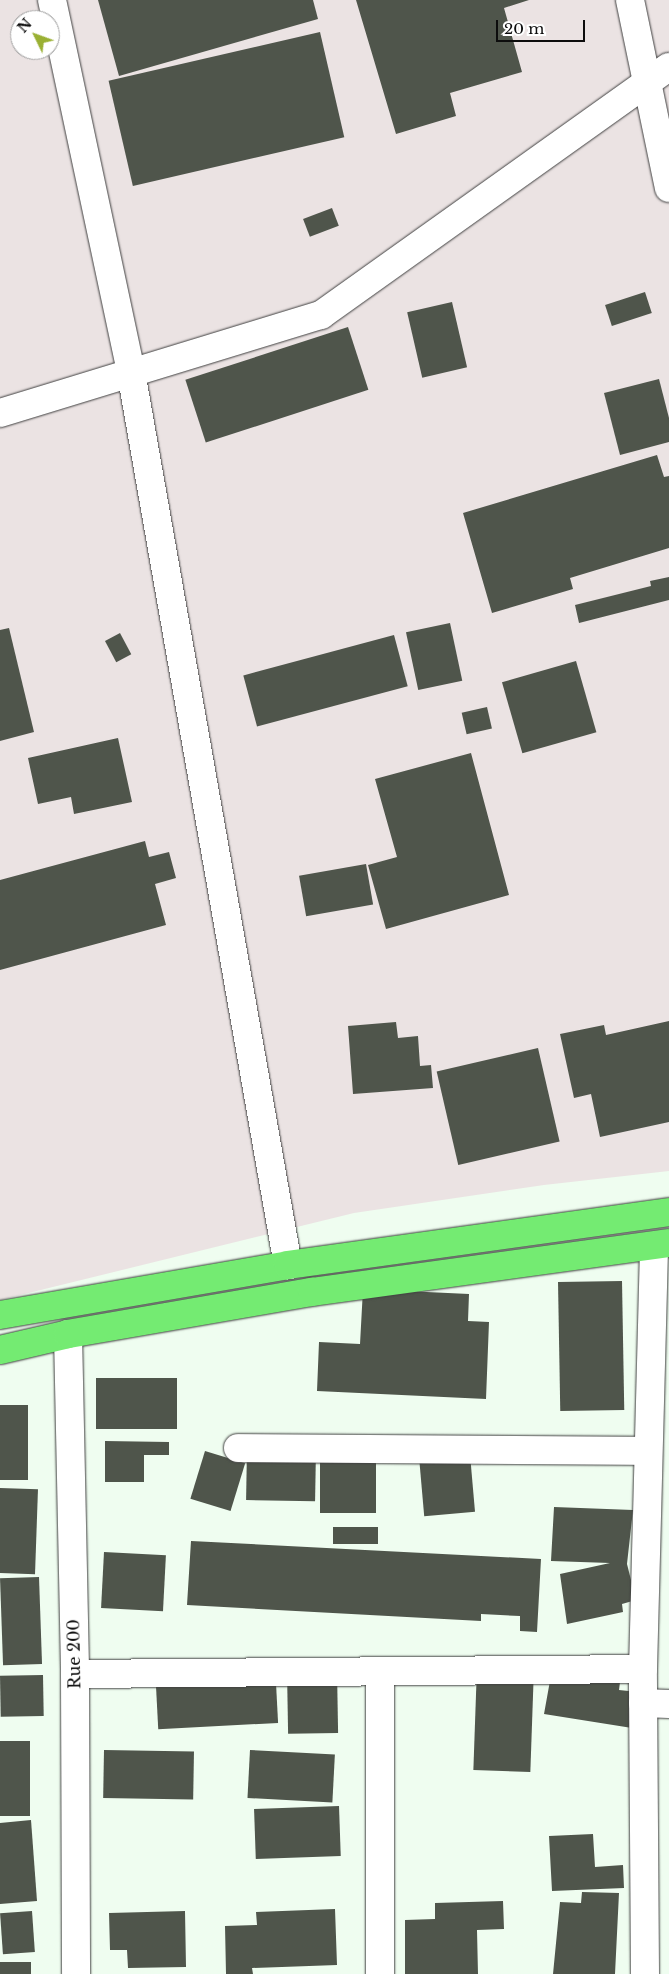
<!DOCTYPE html>
<style>
body{margin:0}
#map{position:relative;width:669px;height:1974px;overflow:hidden;background:#effdf0;font-family:"Libre Baskerville",serif}
div>[style]{position:absolute}
.industrial>*{inset:0;background:#ebe3e3}
.building>*{inset:0;background:#4f554b;transform-origin:0 0}
.roads{filter:drop-shadow(0 0 1px #404040) drop-shadow(0 0 1px #404040)}
.minor>*{height:28px;margin:-14px;padding:0 14px;transform-origin:14px;border-radius:14px;background:#fff}
.major>*{height:28px;margin:-14px;padding:0 14px;transform-origin:14px;border-radius:14px;background:#74eb72}
span{translate:-50% -50%;white-space:nowrap;text-align:center;line-height:1.15;-webkit-text-stroke:5px #fff;paint-order:stroke}
.street-label{font-size:16px;color:#0d0d0d}
.north{position:absolute;left:10px;top:10px;width:50px;height:50px;box-sizing:border-box;background:#fff;border:1px solid #9e9e9e;border-radius:50%;rotate:312deg;font-size:14px;font-weight:700;line-height:20px;text-align:center;color:#0d0d0d}
.north::after{content:'';display:block;margin:auto;width:18px;height:22px;background:#9ab033;clip-path:polygon(50% 0,100% 100%,50% 72%,0 100%)}
.scale{position:absolute;left:496px;top:20px;width:89px;height:22px;box-sizing:border-box;border:2px solid #0d0d0d;border-top:0;padding-left:6px;font-size:15px;line-height:18px;white-space:nowrap;color:#0d0d0d;-webkit-text-stroke:4px #fff;paint-order:stroke}
</style>
<div id="map">
<div class="industrial">
<div style="clip-path:polygon(evenodd,0 0,669px 0,669px 1171px,544px 1185px,354px 1213px,0 1300px,0 0,20px 20px,50px 20px,50px 50px,20px 50px,20px 20px)"></div>
</div>
<div class="building">
<div style="clip-path:polygon(98px 0,313px 0,318px 19px,119px 76px)"></div>
<div style="clip-path:polygon(356px 0,529px 0,504px 8px,522px 72px,450px 93px,456px 116px,396px 134px)"></div>
<div style="left:320px;top:32px;width:108px;height:217px;rotate:77deg"></div>
<div style="left:332px;top:208px;width:19px;height:31px;rotate:69deg"></div>
<div style="left:645px;top:292px;width:22px;height:42px;rotate:72deg"></div>
<div style="left:452px;top:302px;width:67px;height:46px;rotate:77deg"></div>
<div style="left:348px;top:327px;width:66px;height:171px;rotate:72deg"></div>
<div style="clip-path:polygon(659px 379px,669px 418px,669px 442px,620px 455px,604px 393px)"></div>
<div style="clip-path:polygon(657px 455px,664px 477px,669px 476px,669px 548px,570px 578px,573px 589px,492px 613px,463px 513px)"></div>
<div style="clip-path:polygon(669px 577px,669px 600px,579px 623px,575px 605px,651px 586px,650px 581px)"></div>
<div style="left:450px;top:623px;width:59px;height:45px;rotate:78deg"></div>
<div style="clip-path:polygon(9px 628px,34px 732px,0 741px,0 630px)"></div>
<div style="left:120px;top:633px;width:24px;height:17px;rotate:62deg"></div>
<div style="left:394px;top:635px;width:53px;height:156px;rotate:75deg"></div>
<div style="left:576px;top:661px;width:74px;height:77px;rotate:74deg"></div>
<div style="left:487px;top:707px;width:22px;height:26px;rotate:77deg"></div>
<div style="clip-path:polygon(118px 738px,132px 802px,74px 814px,71px 797px,38px 804px,28px 758px)"></div>
<div style="clip-path:polygon(471px 753px,509px 895px,386px 929px,368px 865px,397px 857px,375px 779px)"></div>
<div style="clip-path:polygon(145px 841px,149px 857px,169px 852px,176px 878px,155px 884px,166px 925px,0 970px,0 880px)"></div>
<div style="left:366px;top:864px;width:41px;height:68px;rotate:80deg"></div>
<div style="clip-path:polygon(669px 1021px,669px 1122px,600px 1137px,591px 1094px,574px 1098px,560px 1034px,604px 1025px,606px 1035px)"></div>
<div style="clip-path:polygon(396px 1022px,398px 1038px,418px 1036px,420px 1066px,431px 1065px,433px 1088px,353px 1094px,348px 1026px)"></div>
<div style="left:538px;top:1048px;width:96px;height:104px;rotate:77deg"></div>
<div style="left:622px;top:1281px;width:129px;height:64px;rotate:89deg"></div>
<div style="clip-path:polygon(363px 1289px,469px 1294px,468px 1321px,489px 1322px,486px 1399px,317px 1391px,319px 1342px,360px 1344px)"></div>
<div style="left:177px;top:1378px;width:51px;height:81px;rotate:90deg"></div>
<div style="left:0;top:1405px;width:28px;height:75px"></div>
<div style="clip-path:polygon(105px 1441px,169px 1442px,169px 1455px,144px 1455px,144px 1482px,105px 1482px)"></div>
<div style="left:469px;top:1443px;width:69px;height:51px;rotate:85deg"></div>
<div style="left:247px;top:1448px;width:69px;height:52px;rotate:1deg"></div>
<div style="left:205px;top:1451px;width:42px;height:50px;rotate:17deg"></div>
<div style="left:320px;top:1456px;width:56px;height:57px"></div>
<div style="left:0;top:1488px;width:38px;height:85px;rotate:2deg"></div>
<div style="clip-path:polygon(554px 1507px,633px 1510px,627px 1564px,636px 1600px,622px 1604px,623px 1612px,567px 1624px,560px 1574px,610px 1563px,551px 1561px)"></div>
<div style="left:333px;top:1527px;width:45px;height:17px"></div>
<div style="clip-path:polygon(191px 1541px,541px 1559px,537px 1632px,520px 1631px,520px 1616px,481px 1614px,481px 1621px,187px 1605px)"></div>
<div style="left:104px;top:1552px;width:62px;height:56px;rotate:3deg"></div>
<div style="left:39px;top:1577px;width:87px;height:39px;rotate:88deg"></div>
<div style="left:275px;top:1664px;width:59px;height:120px;rotate:87deg"></div>
<div style="clip-path:polygon(553px 1664px,621px 1674px,619px 1690px,638px 1692px,632px 1728px,544px 1714px)"></div>
<div style="left:477px;top:1666px;width:57px;height:104px;rotate:2deg"></div>
<div style="left:337px;top:1670px;width:63px;height:50px;rotate:89deg"></div>
<div style="left:43px;top:1675px;width:41px;height:43px;rotate:89deg"></div>
<div style="left:0;top:1741px;width:30px;height:75px"></div>
<div style="left:104px;top:1750px;width:90px;height:48px;rotate:1deg"></div>
<div style="left:250px;top:1750px;width:85px;height:48px;rotate:3deg"></div>
<div style="left:339px;top:1806px;width:50px;height:85px;rotate:88deg"></div>
<div style="clip-path:polygon(31px 1820px,37px 1901px,0 1904px,0 1823px)"></div>
<div style="clip-path:polygon(593px 1834px,595px 1867px,623px 1865px,624px 1888px,552px 1891px,549px 1836px)"></div>
<div style="clip-path:polygon(582px 1892px,619px 1893px,615px 1974px,553px 1974px,560px 1902px,581px 1903px)"></div>
<div style="clip-path:polygon(503px 1901px,504px 1929px,477px 1930px,478px 1974px,405px 1974px,405px 1920px,435px 1919px,435px 1903px)"></div>
<div style="clip-path:polygon(335px 1909px,337px 1965px,252px 1968px,253px 1974px,226px 1974px,225px 1926px,257px 1925px,256px 1912px)"></div>
<div style="left:32px;top:1911px;width:41px;height:32px;rotate:86deg"></div>
<div style="clip-path:polygon(185px 1911px,186px 1967px,128px 1968px,127px 1950px,110px 1950px,109px 1913px)"></div>
<div style="left:0;top:1962px;width:31px;height:12px"></div>
</div>
<div class="roads">
<div class="minor">
<div style="left:52px;top:0;width:380px;rotate:78deg"></div>
<div style="left:131px;top:372px;width:907px;rotate:80.03deg"></div>
<div style="left:630px;top:0;width:192px;rotate:78.3deg"></div>
<div style="left:0;top:413px;width:336px;rotate:-17deg"></div>
<div style="left:321px;top:315px;width:427px;rotate:-35.5deg"></div>
<div style="left:68px;top:1334px;width:340px;rotate:88.8deg"></div>
<div style="left:75px;top:1674px;width:300px;rotate:89.8deg"></div>
<div style="left:238px;top:1448px;width:410px;rotate:0.4deg"></div>
<div style="left:380px;top:1672px;width:302px;rotate:90deg"></div>
<div style="left:75px;top:1674px;width:568px;rotate:-0.5deg"></div>
<div style="left:643px;top:1703px;width:26px;rotate:2deg"></div>
<div style="left:645px;top:1974px;width:305px;rotate:-90.4deg"></div>
<div style="left:643px;top:1669px;width:423px;rotate:-88.5deg"></div>
</div>
<div class="major">
<div style="left:0;top:1315px;width:292px;rotate:-9.8deg"></div>
<div style="left:288px;top:1265px;width:385px;rotate:-7.9deg"></div>
<div style="left:0;top:1350px;width:70px;rotate:-13.2deg"></div>
<div style="left:68px;top:1334px;width:248px;rotate:-9.8deg"></div>
<div style="left:312px;top:1292px;width:360px;rotate:-7.8deg"></div>
</div>
</div>
<div class="street-label">
<span style="left:74px;top:1654px;rotate:-91deg">Rue 200</span>
</div>
<div class="north">N</div>
<div class="scale">20 m</div>
</div>
